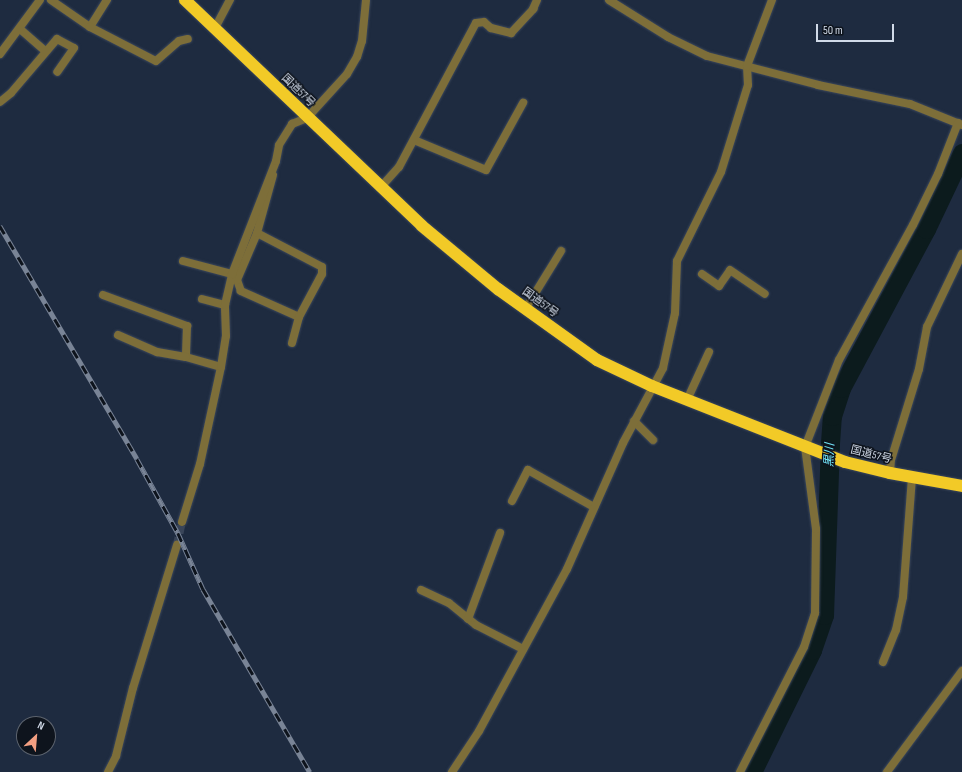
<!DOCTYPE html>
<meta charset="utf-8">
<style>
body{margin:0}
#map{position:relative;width:962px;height:772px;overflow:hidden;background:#1e2b40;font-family:"Sofia Sans Condensed","Noto Sans JP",sans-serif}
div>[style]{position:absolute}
.river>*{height:19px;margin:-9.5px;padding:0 9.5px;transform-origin:9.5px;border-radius:9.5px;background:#0c1b1d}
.street-tunnel>*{height:8px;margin-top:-4px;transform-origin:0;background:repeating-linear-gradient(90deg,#394559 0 8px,transparent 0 12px)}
.roads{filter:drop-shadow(0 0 1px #3b475b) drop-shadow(0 0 1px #3b475b)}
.street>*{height:8px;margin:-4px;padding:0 4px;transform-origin:4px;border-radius:4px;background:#7d6e39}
.highway>*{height:12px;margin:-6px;padding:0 6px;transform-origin:6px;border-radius:6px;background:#f2ca27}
.rail>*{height:4.5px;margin-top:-2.25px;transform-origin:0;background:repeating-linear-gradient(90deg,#0e141d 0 9px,#798496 0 18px);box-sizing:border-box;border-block:1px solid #798496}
span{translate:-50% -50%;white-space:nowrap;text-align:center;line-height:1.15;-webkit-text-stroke:3px #0e141d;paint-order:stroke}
.street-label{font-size:11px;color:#d1dae8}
.water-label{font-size:12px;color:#71e7f9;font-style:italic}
.north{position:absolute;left:16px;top:716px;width:40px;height:40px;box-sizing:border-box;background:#0e141d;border:1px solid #5c636e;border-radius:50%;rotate:26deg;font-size:11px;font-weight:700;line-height:16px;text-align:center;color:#d1dae8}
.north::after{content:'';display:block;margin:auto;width:14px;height:18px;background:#f39f82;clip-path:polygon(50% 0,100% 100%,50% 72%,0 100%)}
.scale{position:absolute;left:816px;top:24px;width:78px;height:18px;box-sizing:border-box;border:2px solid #d1dae8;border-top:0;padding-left:5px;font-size:12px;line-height:14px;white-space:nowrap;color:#d1dae8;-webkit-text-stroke:3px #0e141d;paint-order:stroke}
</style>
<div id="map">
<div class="river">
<div style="left:752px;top:772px;width:136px;rotate:-63.8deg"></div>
<div style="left:812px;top:650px;width:37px;rotate:-71deg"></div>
<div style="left:824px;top:615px;width:172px;rotate:-88deg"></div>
<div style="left:830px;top:443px;width:27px;rotate:-86deg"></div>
<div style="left:832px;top:416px;width:29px;rotate:-72deg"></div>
<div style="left:841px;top:388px;width:180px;rotate:-61.9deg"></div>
<div style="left:926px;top:229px;width:84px;rotate:-64.7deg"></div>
</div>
<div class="street-tunnel">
<div style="left:177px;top:545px;width:24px;rotate:-78deg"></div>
</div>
<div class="roads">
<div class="street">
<div style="left:51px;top:0;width:47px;rotate:34.7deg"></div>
<div style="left:90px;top:27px;width:32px;rotate:-58deg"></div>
<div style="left:609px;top:0;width:70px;rotate:32.1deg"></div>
<div style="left:668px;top:37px;width:43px;rotate:26deg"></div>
<div style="left:707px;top:56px;width:115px;rotate:14.6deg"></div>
<div style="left:818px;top:85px;width:94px;rotate:11.7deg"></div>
<div style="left:910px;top:104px;width:56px;rotate:22deg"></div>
<div style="left:90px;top:27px;width:74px;rotate:27.3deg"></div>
<div style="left:156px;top:61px;width:30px;rotate:-41deg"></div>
<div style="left:179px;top:41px;width:9px;rotate:-13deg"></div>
<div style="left:215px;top:28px;width:32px;rotate:-62deg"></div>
<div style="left:20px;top:29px;width:33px;rotate:41deg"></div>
<div style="left:0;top:54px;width:67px;rotate:-53.5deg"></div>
<div style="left:0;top:102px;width:14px;rotate:-39deg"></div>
<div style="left:11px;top:93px;width:71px;rotate:-49.6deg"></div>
<div style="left:57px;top:39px;width:19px;rotate:28deg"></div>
<div style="left:74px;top:48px;width:29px;rotate:125deg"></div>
<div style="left:414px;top:140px;width:78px;rotate:22.6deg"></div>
<div style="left:486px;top:170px;width:77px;rotate:-61.1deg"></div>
<div style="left:380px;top:188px;width:28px;rotate:-48deg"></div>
<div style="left:399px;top:167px;width:163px;rotate:-61.9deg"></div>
<div style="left:476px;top:23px;width:8px;rotate:-7deg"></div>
<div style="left:484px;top:22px;width:9px;rotate:41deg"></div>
<div style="left:491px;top:28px;width:21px;rotate:14deg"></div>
<div style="left:511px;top:33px;width:33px;rotate:-47deg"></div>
<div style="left:533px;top:9px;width:10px;rotate:-66deg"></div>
<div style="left:257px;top:233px;width:73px;rotate:27.6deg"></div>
<div style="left:322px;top:267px;width:7px;rotate:90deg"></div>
<div style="left:322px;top:274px;width:49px;rotate:118.1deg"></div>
<div style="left:299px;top:317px;width:64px;rotate:-155.9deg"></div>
<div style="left:241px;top:291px;width:12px;rotate:-110deg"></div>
<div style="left:237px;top:280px;width:51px;rotate:-66.9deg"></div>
<div style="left:257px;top:233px;width:60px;rotate:-74.6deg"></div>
<div style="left:183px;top:261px;width:51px;rotate:14.9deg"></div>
<div style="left:702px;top:274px;width:21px;rotate:35deg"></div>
<div style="left:719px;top:286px;width:19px;rotate:-55deg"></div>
<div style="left:730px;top:270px;width:42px;rotate:34.4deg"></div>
<div style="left:103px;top:295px;width:90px;rotate:20.3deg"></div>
<div style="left:187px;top:326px;width:31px;rotate:92deg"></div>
<div style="left:186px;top:357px;width:36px;rotate:16deg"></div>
<div style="left:202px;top:299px;width:24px;rotate:15deg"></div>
<div style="left:526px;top:308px;width:67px;rotate:-58.4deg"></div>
<div style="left:118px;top:335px;width:43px;rotate:23.6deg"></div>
<div style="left:157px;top:352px;width:29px;rotate:10deg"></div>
<div style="left:292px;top:343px;width:27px;rotate:-75deg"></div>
<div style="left:687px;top:400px;width:53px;rotate:-65.4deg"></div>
<div style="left:634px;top:421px;width:27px;rotate:45deg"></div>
<div style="left:890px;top:473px;width:13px;rotate:-86deg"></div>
<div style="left:891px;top:460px;width:95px;rotate:-72.9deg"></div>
<div style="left:919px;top:369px;width:43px;rotate:-79.2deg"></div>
<div style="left:927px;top:327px;width:81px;rotate:-64.4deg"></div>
<div style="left:512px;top:501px;width:35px;rotate:-63deg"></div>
<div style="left:528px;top:470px;width:76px;rotate:29.3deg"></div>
<div style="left:182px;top:522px;width:61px;rotate:-72.8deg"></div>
<div style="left:200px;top:464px;width:99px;rotate:-77.8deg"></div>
<div style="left:221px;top:367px;width:31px;rotate:-81deg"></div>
<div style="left:226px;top:336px;width:31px;rotate:-92deg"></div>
<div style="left:225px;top:305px;width:32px;rotate:-77deg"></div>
<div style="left:232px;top:274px;width:121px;rotate:-68.7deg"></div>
<div style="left:276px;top:161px;width:16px;rotate:-79deg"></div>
<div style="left:279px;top:145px;width:25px;rotate:-58deg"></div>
<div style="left:292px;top:124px;width:16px;rotate:-22deg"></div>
<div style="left:307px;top:118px;width:59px;rotate:-47.7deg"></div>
<div style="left:347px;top:74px;width:20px;rotate:-60deg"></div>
<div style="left:357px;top:57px;width:17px;rotate:-73deg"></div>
<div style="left:362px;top:41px;width:41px;rotate:-84.4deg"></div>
<div style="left:421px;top:590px;width:31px;rotate:25deg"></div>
<div style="left:449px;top:603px;width:35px;rotate:39deg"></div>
<div style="left:476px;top:625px;width:53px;rotate:27.1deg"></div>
<div style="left:468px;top:619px;width:92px;rotate:-69.6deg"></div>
<div style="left:883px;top:662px;width:35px;rotate:-68deg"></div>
<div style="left:896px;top:630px;width:34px;rotate:-78deg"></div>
<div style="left:903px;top:597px;width:120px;rotate:-85.7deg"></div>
<div style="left:108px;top:772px;width:18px;rotate:-63deg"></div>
<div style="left:116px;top:756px;width:70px;rotate:-76deg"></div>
<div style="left:133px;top:688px;width:150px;rotate:-72.9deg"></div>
<div style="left:452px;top:772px;width:49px;rotate:-56.6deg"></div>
<div style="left:479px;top:731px;width:184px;rotate:-61.5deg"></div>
<div style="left:567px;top:569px;width:138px;rotate:-66deg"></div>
<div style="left:623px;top:443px;width:85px;rotate:-61.9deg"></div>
<div style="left:663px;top:368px;width:56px;rotate:-77.7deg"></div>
<div style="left:675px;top:313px;width:52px;rotate:-87.8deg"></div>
<div style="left:677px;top:261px;width:99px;rotate:-63.7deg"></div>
<div style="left:721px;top:172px;width:91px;rotate:-72.8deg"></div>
<div style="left:748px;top:85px;width:19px;rotate:-93deg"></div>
<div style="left:747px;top:66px;width:71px;rotate:-69.3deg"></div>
<div style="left:740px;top:772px;width:140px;rotate:-62.9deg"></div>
<div style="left:804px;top:647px;width:36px;rotate:-72deg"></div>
<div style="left:815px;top:613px;width:84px;rotate:-89.3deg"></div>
<div style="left:816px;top:529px;width:83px;rotate:-97.6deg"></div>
<div style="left:805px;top:447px;width:93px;rotate:-68.7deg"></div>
<div style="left:839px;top:360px;width:154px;rotate:-61.3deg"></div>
<div style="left:913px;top:225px;width:57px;rotate:-63.9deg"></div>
<div style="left:938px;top:174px;width:55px;rotate:-68.6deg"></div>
<div style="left:887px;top:772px;width:126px;rotate:-53.4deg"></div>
</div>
<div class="highway">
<div style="left:185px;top:0;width:327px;rotate:43.6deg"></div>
<div style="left:422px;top:226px;width:99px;rotate:39.7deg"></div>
<div style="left:498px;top:289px;width:122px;rotate:35.6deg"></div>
<div style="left:597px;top:360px;width:61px;rotate:25.3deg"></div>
<div style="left:652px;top:386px;width:207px;rotate:21.5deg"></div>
<div style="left:845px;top:462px;width:46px;rotate:13.7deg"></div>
<div style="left:890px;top:473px;width:73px;rotate:10.2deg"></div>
</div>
</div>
<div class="rail">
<div style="left:0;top:226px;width:270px;rotate:59.5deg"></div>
<div style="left:137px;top:459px;width:85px;rotate:61deg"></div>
<div style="left:178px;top:533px;width:61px;rotate:65.9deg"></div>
<div style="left:203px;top:589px;width:212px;rotate:59.7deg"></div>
</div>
<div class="street-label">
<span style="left:298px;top:91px;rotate:44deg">国道57号</span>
<span style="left:540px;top:303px;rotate:36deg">国道57号</span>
<span style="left:871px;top:455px;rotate:14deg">国道57号</span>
</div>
<div class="water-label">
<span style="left:830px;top:455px;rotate:-87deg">黒川</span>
</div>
<div class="north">N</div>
<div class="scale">50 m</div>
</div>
